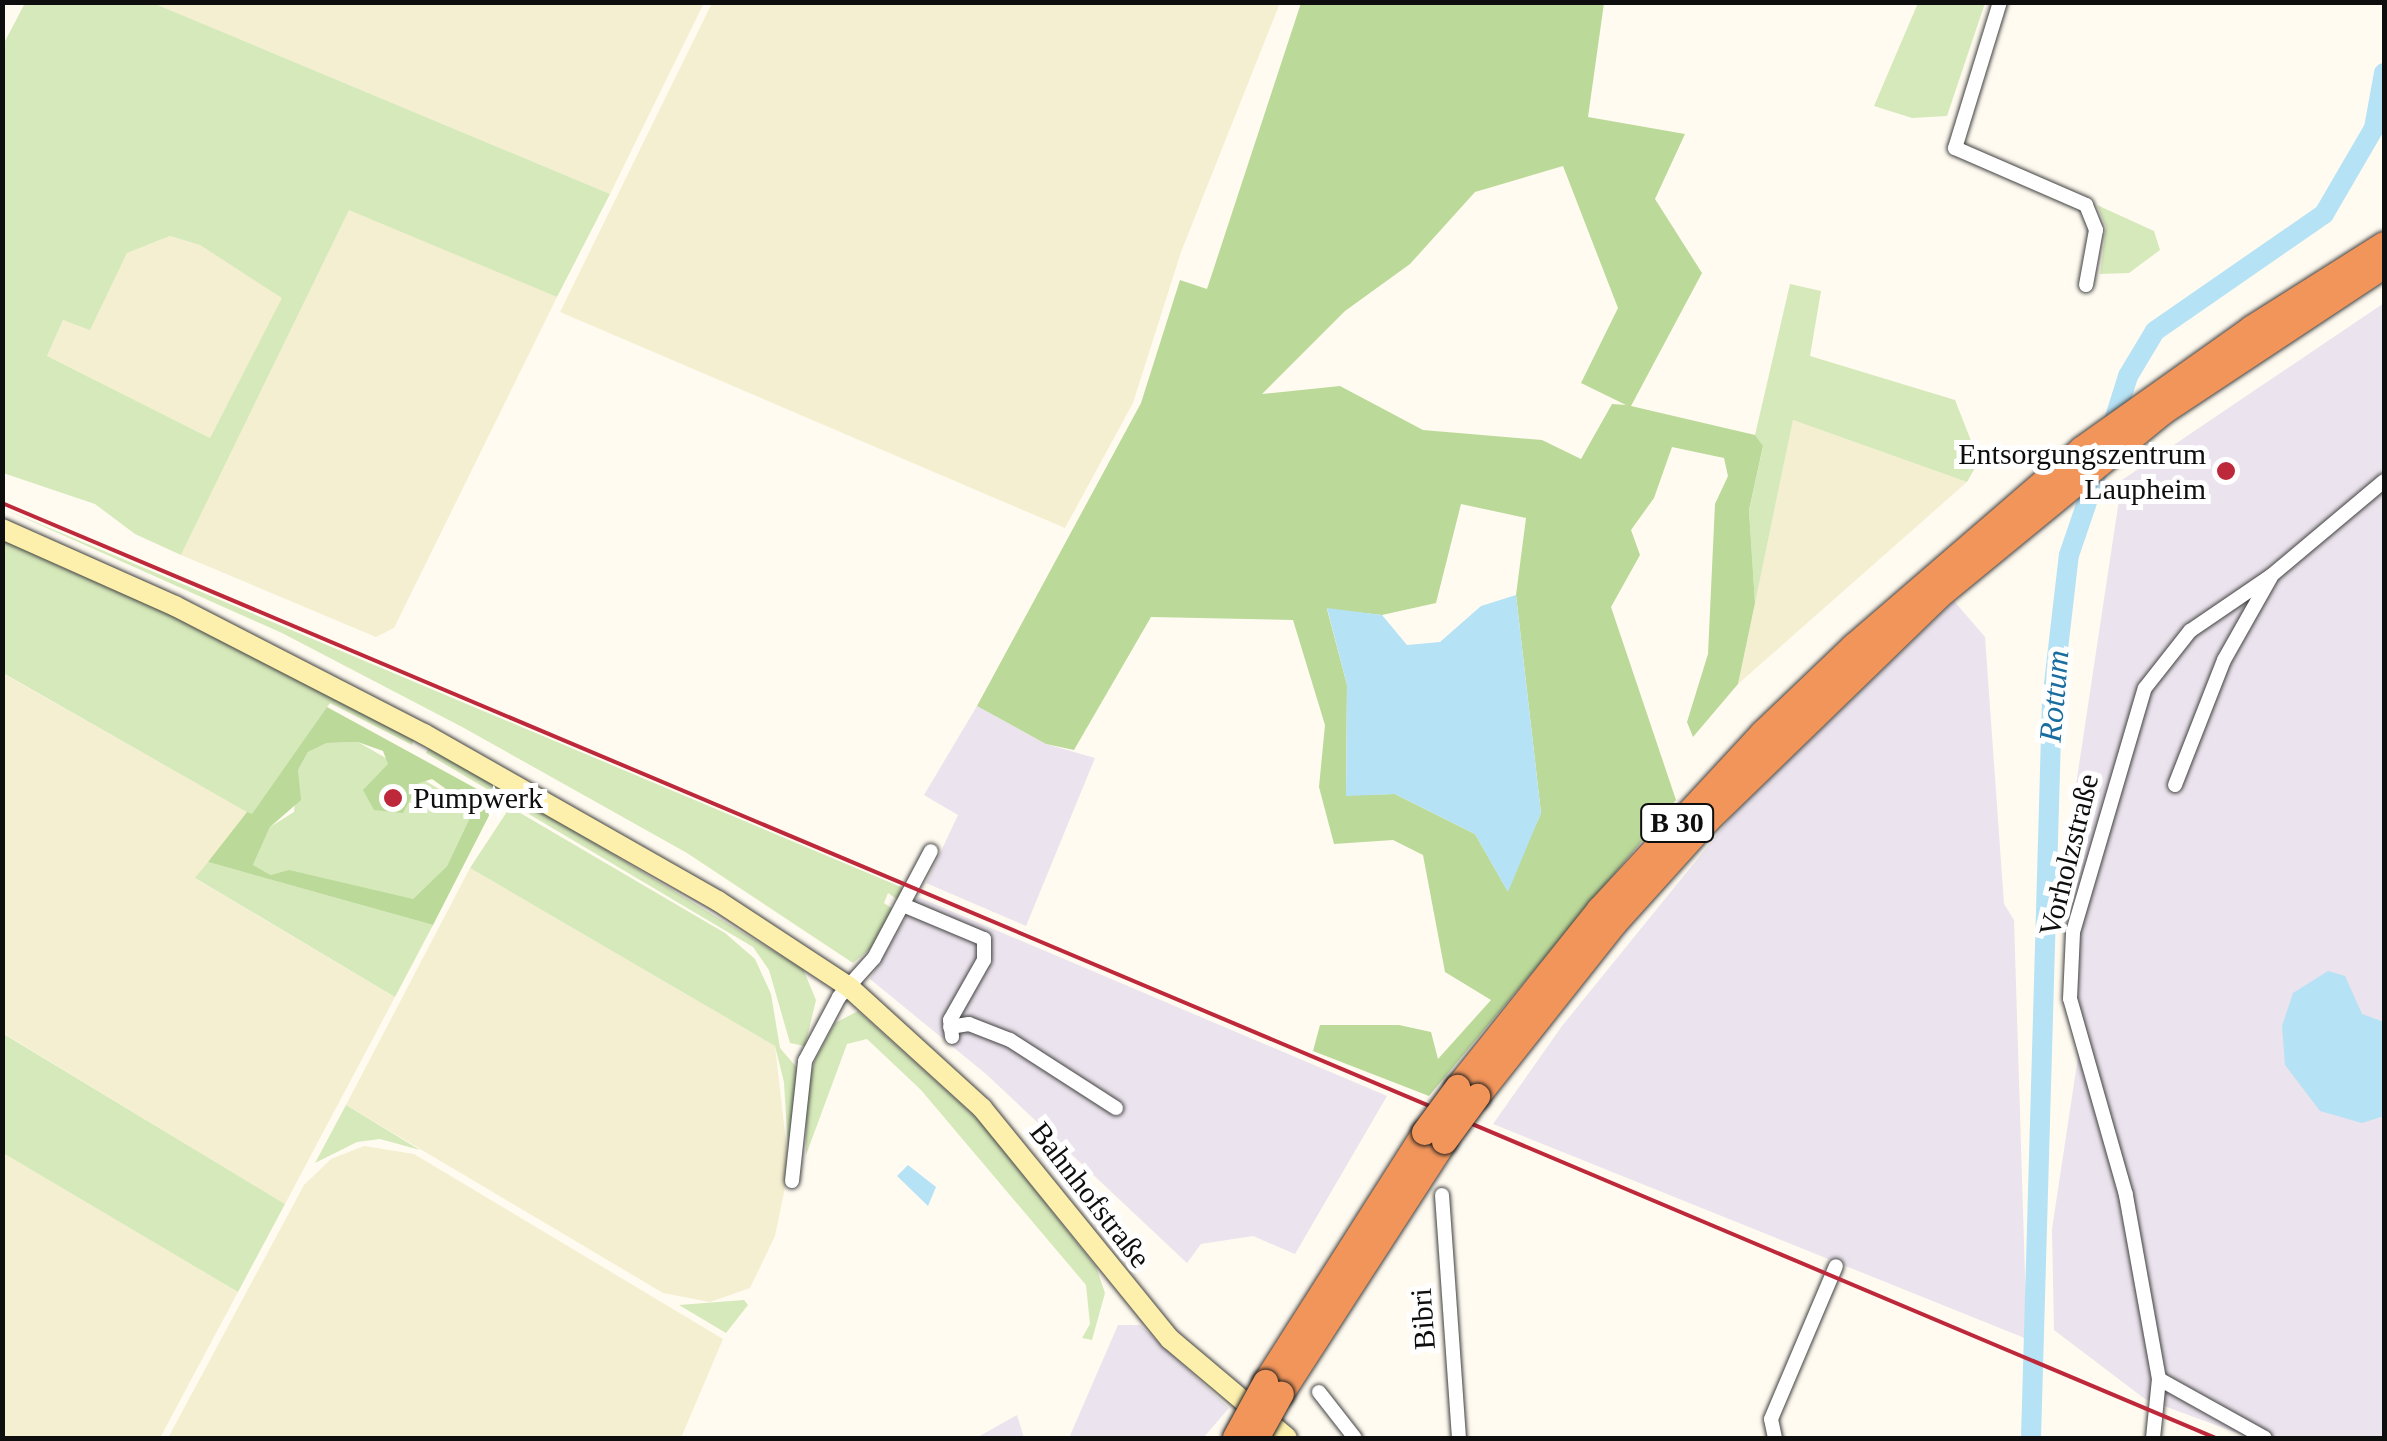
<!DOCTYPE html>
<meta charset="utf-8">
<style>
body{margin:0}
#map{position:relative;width:2387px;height:1441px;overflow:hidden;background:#fffbf0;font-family:"Times New Roman",serif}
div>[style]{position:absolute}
.industrial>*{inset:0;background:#ebe3ed}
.farmland>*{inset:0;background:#f4efd0}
.green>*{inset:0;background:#d6e9ba}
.forest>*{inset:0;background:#bbd999}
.water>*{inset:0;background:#b6e2f5}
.river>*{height:20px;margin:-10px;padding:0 10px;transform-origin:10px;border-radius:10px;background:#b6e2f5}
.roads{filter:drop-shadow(0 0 2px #414141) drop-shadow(0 0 2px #414141)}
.street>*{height:14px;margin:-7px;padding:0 7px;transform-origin:7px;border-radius:7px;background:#fff}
.secondary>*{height:20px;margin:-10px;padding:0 10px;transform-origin:10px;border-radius:10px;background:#fdefac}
.highway>*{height:25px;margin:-12.5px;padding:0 12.5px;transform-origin:12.5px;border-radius:12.5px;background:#f2955b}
.rail>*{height:4px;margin:-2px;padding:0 2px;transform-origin:2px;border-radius:2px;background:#bd283a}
.bridges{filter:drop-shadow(0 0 2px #1f1f1f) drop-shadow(0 0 2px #1f1f1f)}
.highway-bridge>*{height:25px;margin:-12.5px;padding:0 12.5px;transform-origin:12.5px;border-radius:12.5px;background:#f2955b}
.dots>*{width:28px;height:28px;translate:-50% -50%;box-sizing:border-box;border:5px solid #fff;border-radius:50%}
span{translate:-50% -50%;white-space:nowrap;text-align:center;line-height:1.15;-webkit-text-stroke:10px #fff;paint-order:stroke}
.shield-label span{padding:2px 8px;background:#fff;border:2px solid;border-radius:8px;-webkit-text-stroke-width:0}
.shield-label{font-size:28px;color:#0e0e0e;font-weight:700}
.poi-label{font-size:30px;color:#0e0e0e}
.right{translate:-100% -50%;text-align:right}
.left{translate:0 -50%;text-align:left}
.street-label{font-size:30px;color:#0e0e0e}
.water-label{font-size:32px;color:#196e9f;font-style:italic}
.frame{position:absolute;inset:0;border:5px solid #0e0e0e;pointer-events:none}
</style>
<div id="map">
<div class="industrial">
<div style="clip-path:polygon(2384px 303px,2384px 1438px,2251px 1438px,2145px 1399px,2054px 1330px,2052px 1229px,2078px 1057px,2060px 891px,2122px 480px)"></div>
<div style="clip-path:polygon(1954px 601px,1985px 637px,2004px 904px,2014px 920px,2027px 1339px,1493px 1124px,1562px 1026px,1733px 815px)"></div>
<div style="clip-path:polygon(977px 706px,1046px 744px,1095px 758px,1026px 926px,926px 883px,958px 815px,924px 795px)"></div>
<div style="clip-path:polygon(918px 897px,1387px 1096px,1295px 1254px,1253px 1236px,1201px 1244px,1187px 1263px,986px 1074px,870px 979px)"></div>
<div style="clip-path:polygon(1118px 1325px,1140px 1325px,1229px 1408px,1203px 1438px,1069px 1438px)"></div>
<div style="clip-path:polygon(1017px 1415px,1024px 1438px,976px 1438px)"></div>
</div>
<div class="farmland">
<div style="clip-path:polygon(153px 3px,704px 3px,610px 194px)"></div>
<div style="clip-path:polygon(712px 3px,1280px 3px,1181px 252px,1133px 403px,1065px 528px,560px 312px)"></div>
<div style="clip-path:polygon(349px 209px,557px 297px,394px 628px,376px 637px,181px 555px)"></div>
<div style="clip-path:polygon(170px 236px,200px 245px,283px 298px,210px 438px,47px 356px,63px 320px,90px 329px,127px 253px)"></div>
<div style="clip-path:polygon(1793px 420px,1967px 482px,1738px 684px)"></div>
<div style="clip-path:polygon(2px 673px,247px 812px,196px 879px,395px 997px,285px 1204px,3px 1033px)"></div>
<div style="clip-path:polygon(470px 868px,775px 1046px,789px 1168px,775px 1236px,750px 1288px,710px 1302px,663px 1293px,346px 1105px)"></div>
<div style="clip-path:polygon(364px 1146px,414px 1154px,723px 1339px,681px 1438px,168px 1438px,304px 1185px,331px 1159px)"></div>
<div style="clip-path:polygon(3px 1153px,238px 1292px,160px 1438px,3px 1438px)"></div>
</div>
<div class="green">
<div style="clip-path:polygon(evenodd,25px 3px,153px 3px,610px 194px,557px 297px,349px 210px,181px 555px,135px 534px,95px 504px,3px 473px,3px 45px,25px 3px,170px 236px,200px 245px,282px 298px,210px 438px,47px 356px,63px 320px,90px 330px,127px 253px,170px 236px)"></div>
<div style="clip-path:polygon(1918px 3px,1985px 3px,1947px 116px,1912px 118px,1874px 106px)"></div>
<div style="clip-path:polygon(2097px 205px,2154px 231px,2160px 250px,2129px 273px,2100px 274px,2106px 227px)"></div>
<div style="clip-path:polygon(1790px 284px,1821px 291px,1810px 356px,1955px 400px,1979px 461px,1967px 482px,1793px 420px,1755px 603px,1749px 510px,1763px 447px,1755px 435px)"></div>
<div style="clip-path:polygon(2px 508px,901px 887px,904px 892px,898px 900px,888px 893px,884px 903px,894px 910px,878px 942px,853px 963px,687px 853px,464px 728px,282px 633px)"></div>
<div style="clip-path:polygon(3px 538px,207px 630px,414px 739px,412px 745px,330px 703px,252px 815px,3px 673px)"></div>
<div style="clip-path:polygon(358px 742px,474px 809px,447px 866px,413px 899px,271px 875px,253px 865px,270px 827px,294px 812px,298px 770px,308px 752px,327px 743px)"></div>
<div style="clip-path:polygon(430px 744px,803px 969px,816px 1000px,805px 1046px,790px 1043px,769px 970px,753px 947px,426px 753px)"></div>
<div style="clip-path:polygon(510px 807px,725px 933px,755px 959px,771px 994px,780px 1048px,798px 1069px,789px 1168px,784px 1082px,775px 1046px,470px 868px)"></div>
<div style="clip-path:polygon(208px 862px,433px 925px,395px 997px,195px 878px)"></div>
<div style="clip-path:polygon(858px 1011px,981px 1122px,1096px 1267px,1105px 1293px,1092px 1340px,1082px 1338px,1090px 1324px,1086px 1285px,921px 1090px,867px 1039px,847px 1044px,806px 1155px,806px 1089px,815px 1060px,835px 1023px)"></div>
<div style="clip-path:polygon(2px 1033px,285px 1204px,238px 1292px,3px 1153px)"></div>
<div style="clip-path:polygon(346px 1105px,420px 1150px,380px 1139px,357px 1142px,315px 1163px)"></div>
<div style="clip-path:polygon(744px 1300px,748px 1305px,726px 1333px,679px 1305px)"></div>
</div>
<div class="forest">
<div style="clip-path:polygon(evenodd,1301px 3px,1604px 3px,1588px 117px,1685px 134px,1655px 199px,1702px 273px,1631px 406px,1755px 435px,1763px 446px,1749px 510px,1755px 603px,1738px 684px,1693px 737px,1687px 722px,1708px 654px,1715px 504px,1728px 476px,1724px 458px,1672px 447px,1654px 498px,1631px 530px,1640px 555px,1611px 607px,1676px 800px,1429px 1096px,1313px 1051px,1320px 1025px,1399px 1025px,1431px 1032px,1438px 1059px,1491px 1000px,1445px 972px,1423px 855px,1393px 840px,1334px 844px,1319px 787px,1325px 725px,1293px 620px,1151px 617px,1074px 750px,1046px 744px,977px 706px,1141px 403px,1180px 280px,1207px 289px,1301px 3px,1563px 166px,1618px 308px,1581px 383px,1626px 405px,1612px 404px,1581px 459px,1542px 440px,1423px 430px,1340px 386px,1262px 394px,1345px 311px,1410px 264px,1475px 192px,1563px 166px,1301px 3px,1461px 504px,1526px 518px,1516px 595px,1541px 813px,1507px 890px,1475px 834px,1395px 794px,1346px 795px,1347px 685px,1327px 609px,1382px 615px,1436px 603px,1461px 504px)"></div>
<div style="clip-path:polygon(evenodd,327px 707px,497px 800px,433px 925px,208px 862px,247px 812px,252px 814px,327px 707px,358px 742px,383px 751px,388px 764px,363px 790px,374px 810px,403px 813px,419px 783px,432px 779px,474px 809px,447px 866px,413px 899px,289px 870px,271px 875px,253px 865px,270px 827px,301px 800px,298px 770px,308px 752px,327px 743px,358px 742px)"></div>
</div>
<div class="water">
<div style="clip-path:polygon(1516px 595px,1541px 813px,1508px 892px,1475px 834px,1395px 794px,1346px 796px,1347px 685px,1327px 608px,1382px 615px,1407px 645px,1440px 642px,1481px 606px)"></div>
<div style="clip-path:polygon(2328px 971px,2345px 976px,2362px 1014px,2384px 1022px,2384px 1116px,2362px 1123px,2320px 1111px,2285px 1065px,2282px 1026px,2293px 993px)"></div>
<div style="clip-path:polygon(908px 1165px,936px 1187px,928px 1206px,897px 1176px)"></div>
</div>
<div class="river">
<div style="left:2111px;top:430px;width:57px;rotate:-72.5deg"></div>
<div style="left:2128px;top:376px;width:52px;rotate:-59deg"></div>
<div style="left:2155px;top:331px;width:206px;rotate:-34.7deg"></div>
<div style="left:2324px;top:214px;width:99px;rotate:-59.8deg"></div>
<div style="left:2374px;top:128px;width:56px;rotate:-79.7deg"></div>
<div style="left:2031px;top:1438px;width:737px;rotate:-88.37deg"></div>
<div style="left:2052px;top:701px;width:147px;rotate:-83.4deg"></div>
<div style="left:2069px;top:555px;width:102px;rotate:-71.2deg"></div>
</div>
<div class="roads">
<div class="street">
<div style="left:2000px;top:2px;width:153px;rotate:107.1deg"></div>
<div style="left:1955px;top:148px;width:143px;rotate:23.5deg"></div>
<div style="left:2086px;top:205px;width:27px;rotate:68deg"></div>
<div style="left:2096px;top:230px;width:56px;rotate:100.3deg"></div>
<div style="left:2175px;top:785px;width:134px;rotate:-68.6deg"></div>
<div style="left:2224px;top:660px;width:95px;rotate:-60.5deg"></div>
<div style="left:903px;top:905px;width:88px;rotate:22.8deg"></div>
<div style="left:984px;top:939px;width:21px;rotate:90deg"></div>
<div style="left:984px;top:960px;width:69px;rotate:119.5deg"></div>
<div style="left:950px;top:1020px;width:17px;rotate:83deg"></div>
<div style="left:950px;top:1027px;width:19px;rotate:-9deg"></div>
<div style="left:969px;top:1024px;width:44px;rotate:21.3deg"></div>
<div style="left:1010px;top:1040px;width:126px;rotate:32.7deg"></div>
<div style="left:792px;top:1181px;width:121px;rotate:-83.8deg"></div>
<div style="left:805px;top:1061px;width:72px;rotate:-62deg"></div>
<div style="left:839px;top:997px;width:52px;rotate:-48.1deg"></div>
<div style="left:874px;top:958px;width:121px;rotate:-62deg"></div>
<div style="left:1442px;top:1195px;width:244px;rotate:86deg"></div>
<div style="left:2159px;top:1379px;width:121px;rotate:29.1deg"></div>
<div style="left:1319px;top:1392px;width:58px;rotate:52deg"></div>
<div style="left:1775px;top:1438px;width:19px;rotate:-102deg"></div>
<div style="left:1771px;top:1419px;width:166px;rotate:-67deg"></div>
<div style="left:2153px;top:1438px;width:59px;rotate:-84.2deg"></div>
<div style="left:2159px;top:1379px;width:187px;rotate:-100.2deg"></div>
<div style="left:2126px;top:1195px;width:204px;rotate:-105.9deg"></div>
<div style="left:2070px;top:999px;width:67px;rotate:-87.4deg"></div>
<div style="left:2073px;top:932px;width:254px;rotate:-73.6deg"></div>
<div style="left:2145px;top:688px;width:73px;rotate:-51.7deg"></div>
<div style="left:2190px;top:631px;width:99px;rotate:-34.3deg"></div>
<div style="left:2272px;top:575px;width:146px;rotate:-40deg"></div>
</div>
<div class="secondary">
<div style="left:2px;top:529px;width:189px;rotate:24deg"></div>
<div style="left:175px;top:606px;width:280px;rotate:27.2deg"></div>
<div style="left:424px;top:734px;width:338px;rotate:29.6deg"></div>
<div style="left:718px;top:901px;width:157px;rotate:33.3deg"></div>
<div style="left:849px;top:987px;width:180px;rotate:42.3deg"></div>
<div style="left:982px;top:1108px;width:298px;rotate:50.9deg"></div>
<div style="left:1170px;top:1339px;width:153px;rotate:40.2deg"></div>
</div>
<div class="highway">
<div style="left:1457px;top:1087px;width:228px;rotate:-51.4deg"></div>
<div style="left:1599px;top:909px;width:240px;rotate:-47.2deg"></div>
<div style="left:1762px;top:733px;width:126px;rotate:-43.7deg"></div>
<div style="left:1853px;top:646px;width:301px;rotate:-40.8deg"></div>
<div style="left:2081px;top:449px;width:209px;rotate:-35.4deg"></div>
<div style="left:2251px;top:328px;width:157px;rotate:-32.3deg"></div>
<div style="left:1477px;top:1096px;width:221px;rotate:-51.6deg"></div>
<div style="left:1614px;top:923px;width:139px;rotate:-47.9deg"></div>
<div style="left:1707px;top:820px;width:322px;rotate:-44.1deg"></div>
<div style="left:1938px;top:596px;width:290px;rotate:-39.4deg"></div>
<div style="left:2162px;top:412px;width:266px;rotate:-33.5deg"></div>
<div style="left:1265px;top:1382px;width:296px;rotate:-57.5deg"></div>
<div style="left:1281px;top:1393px;width:300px;rotate:-57.1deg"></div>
</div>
</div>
<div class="rail">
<div style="left:2px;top:503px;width:2402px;rotate:22.9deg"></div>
</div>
<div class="bridges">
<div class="highway-bridge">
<div style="left:1424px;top:1132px;width:56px;rotate:-53.7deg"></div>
<div style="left:1444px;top:1141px;width:56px;rotate:-53.7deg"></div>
<div style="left:1235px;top:1437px;width:63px;rotate:-61.4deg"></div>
<div style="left:1256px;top:1438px;width:51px;rotate:-60.9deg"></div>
</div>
</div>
<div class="dots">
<div style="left:2226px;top:471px;background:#bd283a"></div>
<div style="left:393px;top:798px;background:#bd283a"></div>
</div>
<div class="shield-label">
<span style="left:1677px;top:823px">B 30</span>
</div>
<div class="poi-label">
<span class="right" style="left:2206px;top:471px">Entsorgungszentrum<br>Laupheim</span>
<span class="left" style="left:413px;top:798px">Pumpwerk</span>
</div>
<div class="street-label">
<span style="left:2069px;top:855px;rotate:-76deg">Vorholzstraße</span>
<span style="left:1090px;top:1195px;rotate:52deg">Bahnhofstraße</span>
<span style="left:1423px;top:1319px;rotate:-94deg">Bibri</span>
</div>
<div class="water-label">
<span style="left:2054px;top:696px;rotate:-85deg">Rottum</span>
</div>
<div class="frame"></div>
</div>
